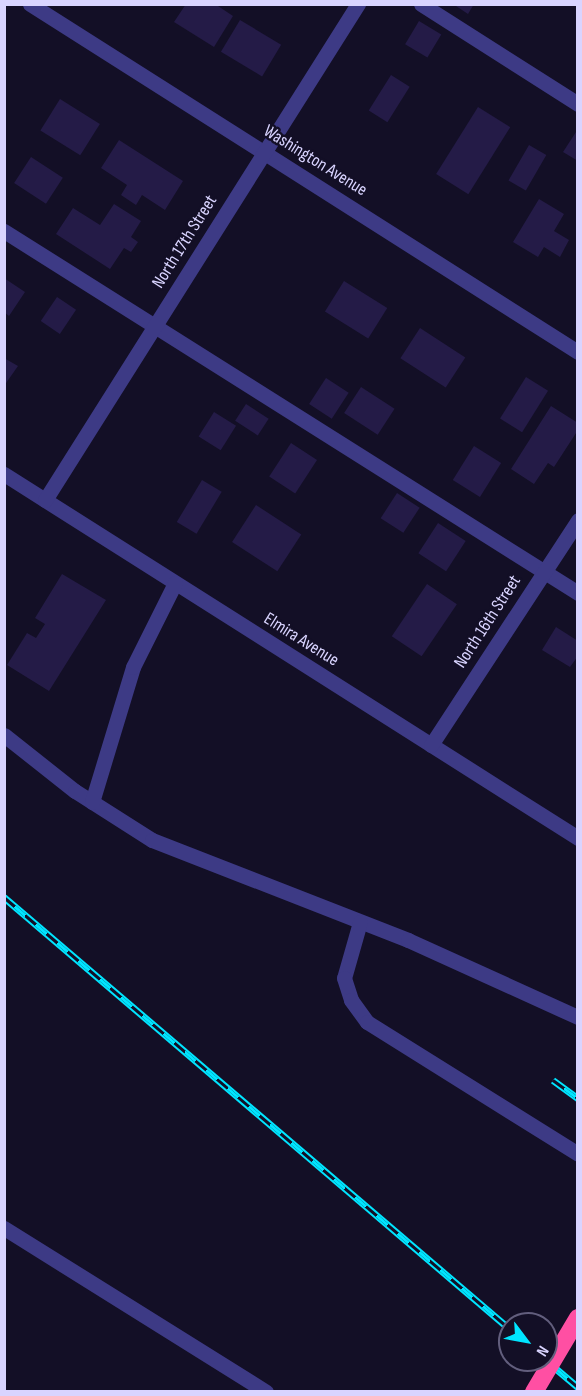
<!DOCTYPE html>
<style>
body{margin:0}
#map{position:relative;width:582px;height:1396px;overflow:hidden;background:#130f26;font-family:"Sofia Sans Condensed",sans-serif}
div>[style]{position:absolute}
.building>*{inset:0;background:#241b47;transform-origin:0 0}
.minor>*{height:15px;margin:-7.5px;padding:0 7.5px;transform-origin:7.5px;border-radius:7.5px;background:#3d3a85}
.rail>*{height:7px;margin-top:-3.5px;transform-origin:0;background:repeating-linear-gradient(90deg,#130f26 0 14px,#00e5ff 0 28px);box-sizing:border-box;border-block:2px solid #00e5ff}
.highway-bridge>*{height:18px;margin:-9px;padding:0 9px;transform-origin:9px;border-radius:9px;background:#ff4fa3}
span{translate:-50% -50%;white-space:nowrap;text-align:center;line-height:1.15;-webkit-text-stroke:5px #130f26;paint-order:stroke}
.street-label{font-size:18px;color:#d9d4ff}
.frame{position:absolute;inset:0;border:6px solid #d9d4ff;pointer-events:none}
.north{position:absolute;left:498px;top:1312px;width:60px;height:60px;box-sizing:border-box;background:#130f26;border:2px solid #625e7d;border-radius:50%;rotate:122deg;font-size:16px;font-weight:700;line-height:24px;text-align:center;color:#d9d4ff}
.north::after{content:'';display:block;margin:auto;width:21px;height:27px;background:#00e5ff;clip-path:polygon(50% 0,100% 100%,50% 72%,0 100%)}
</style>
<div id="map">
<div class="building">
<div style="clip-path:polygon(186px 4px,215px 4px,233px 16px,214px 47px,174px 22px)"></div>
<div style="clip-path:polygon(453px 4px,474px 4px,468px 14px)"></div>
<div style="left:240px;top:20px;width:48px;height:37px;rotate:31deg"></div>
<div style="left:419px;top:21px;width:26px;height:27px;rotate:31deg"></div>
<div style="left:391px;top:75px;width:22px;height:42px;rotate:32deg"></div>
<div style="left:60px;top:99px;width:47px;height:37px;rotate:32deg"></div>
<div style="left:478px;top:107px;width:38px;height:79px;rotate:32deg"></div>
<div style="clip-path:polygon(578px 129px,578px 161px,563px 152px)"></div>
<div style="clip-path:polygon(119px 140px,183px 181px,165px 210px,142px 195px,136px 205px,121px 195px,127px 185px,101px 168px)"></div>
<div style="left:529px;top:145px;width:20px;height:41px;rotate:30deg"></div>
<div style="left:31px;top:157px;width:38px;height:31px;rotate:33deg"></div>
<div style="clip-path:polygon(539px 199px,564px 214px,554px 231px,569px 240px,560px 257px,544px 247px,538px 257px,513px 242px)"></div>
<div style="clip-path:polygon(114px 204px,141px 221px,131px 237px,138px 242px,131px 252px,124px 248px,110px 269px,56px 234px,73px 208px,100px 225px)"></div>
<div style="clip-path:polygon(4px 278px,25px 292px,9px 316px,4px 312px)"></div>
<div style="left:344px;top:281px;width:51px;height:36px;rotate:32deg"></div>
<div style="left:57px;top:297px;width:23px;height:29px;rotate:34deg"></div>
<div style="left:420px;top:328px;width:54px;height:36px;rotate:33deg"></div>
<div style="clip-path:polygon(4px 358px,18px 366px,4px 386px)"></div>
<div style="left:526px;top:377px;width:26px;height:49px;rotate:32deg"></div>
<div style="left:326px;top:378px;width:27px;height:31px;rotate:33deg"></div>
<div style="left:361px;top:387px;width:40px;height:31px;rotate:33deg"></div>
<div style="left:246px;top:404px;width:27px;height:20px;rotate:33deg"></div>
<div style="clip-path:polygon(551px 406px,578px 423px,578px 430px,554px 467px,548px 463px,534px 484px,511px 469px)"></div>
<div style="left:214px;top:412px;width:26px;height:29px;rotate:32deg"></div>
<div style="left:291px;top:443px;width:31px;height:40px;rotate:33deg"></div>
<div style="left:474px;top:446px;width:32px;height:40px;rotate:32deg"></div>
<div style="left:202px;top:480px;width:23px;height:49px;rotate:31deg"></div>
<div style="left:397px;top:493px;width:27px;height:30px;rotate:33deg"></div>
<div style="left:256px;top:505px;width:54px;height:44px;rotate:33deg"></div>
<div style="left:438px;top:523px;width:33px;height:36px;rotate:33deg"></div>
<div style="clip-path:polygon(62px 574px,106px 600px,49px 691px,7px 665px,27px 633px,36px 638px,45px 624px,35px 618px)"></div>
<div style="left:427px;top:584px;width:36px;height:63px;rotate:34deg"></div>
<div style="clip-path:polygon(556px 627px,578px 641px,578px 656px,570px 667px,542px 650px)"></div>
</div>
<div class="minor">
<div style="left:30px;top:4px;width:649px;rotate:32.42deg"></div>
<div style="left:421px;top:4px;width:186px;rotate:32.5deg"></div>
<div style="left:4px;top:231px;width:679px;rotate:32.24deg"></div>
<div style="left:4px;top:474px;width:680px;rotate:32.38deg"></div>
<div style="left:45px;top:500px;width:587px;rotate:-57.75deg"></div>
<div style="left:4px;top:735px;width:90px;rotate:38.3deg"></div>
<div style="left:75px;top:791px;width:91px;rotate:32.5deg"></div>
<div style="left:152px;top:840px;width:275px;rotate:21.3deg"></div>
<div style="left:408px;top:940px;width:187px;rotate:24.4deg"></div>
<div style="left:431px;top:745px;width:269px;rotate:-56.8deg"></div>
<div style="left:92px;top:802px;width:141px;rotate:-73.1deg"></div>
<div style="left:133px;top:667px;width:94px;rotate:-63.4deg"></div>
<div style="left:360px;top:922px;width:58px;rotate:105.9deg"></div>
<div style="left:344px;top:978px;width:23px;rotate:72deg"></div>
<div style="left:351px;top:1000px;width:27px;rotate:54deg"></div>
<div style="left:367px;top:1022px;width:249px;rotate:32deg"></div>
<div style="left:4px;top:1228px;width:309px;rotate:32deg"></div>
</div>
<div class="rail">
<div style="left:4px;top:897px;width:665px;rotate:40.49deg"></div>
<div style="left:553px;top:1080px;width:31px;rotate:36deg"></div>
<div style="left:546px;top:1360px;width:42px;rotate:40.2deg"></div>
</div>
<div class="highway-bridge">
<div style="left:534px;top:1392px;width:86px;rotate:-59.3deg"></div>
</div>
<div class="street-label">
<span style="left:315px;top:161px;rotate:32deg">Washington Avenue</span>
<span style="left:185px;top:242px;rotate:-58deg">North 17th Street</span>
<span style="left:488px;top:622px;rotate:-57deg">North 16th Street</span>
<span style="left:301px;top:640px;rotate:32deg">Elmira Avenue</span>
</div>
<div class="frame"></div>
<div class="north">N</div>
</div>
